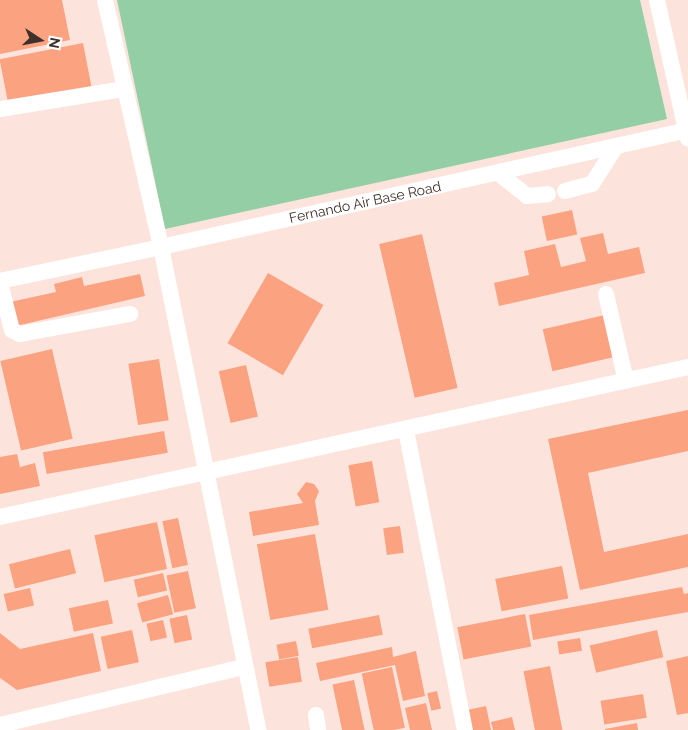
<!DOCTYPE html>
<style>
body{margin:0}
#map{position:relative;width:688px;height:730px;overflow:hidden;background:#fce4dc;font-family:Raleway,sans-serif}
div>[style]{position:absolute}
.green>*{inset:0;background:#93cea5}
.building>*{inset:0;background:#fba280;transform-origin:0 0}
.minor>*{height:16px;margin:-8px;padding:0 8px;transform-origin:8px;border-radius:8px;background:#fff}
span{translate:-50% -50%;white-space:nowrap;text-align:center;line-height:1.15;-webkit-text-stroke:4px #fff;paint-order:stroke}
.street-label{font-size:14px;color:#3e302a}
.north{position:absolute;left:15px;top:15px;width:50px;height:50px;-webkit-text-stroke:4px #fff;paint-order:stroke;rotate:101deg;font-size:14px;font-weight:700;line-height:20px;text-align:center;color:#3e302a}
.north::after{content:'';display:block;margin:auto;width:18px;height:22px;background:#3e302a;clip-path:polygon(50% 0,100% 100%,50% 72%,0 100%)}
</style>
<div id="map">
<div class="green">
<div style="clip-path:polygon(117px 0,640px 0,667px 119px,165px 229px)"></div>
</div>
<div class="building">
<div style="clip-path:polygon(0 0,62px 0,70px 40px,0 54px)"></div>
<div style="left:83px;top:43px;width:46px;height:85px;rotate:79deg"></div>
<div style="left:572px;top:210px;width:25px;height:31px;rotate:78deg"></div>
<div style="clip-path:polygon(603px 233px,608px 254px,639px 247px,645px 273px,499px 306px,494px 283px,529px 275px,524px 251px,555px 244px,561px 267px,586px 261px,580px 238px)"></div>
<div style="left:422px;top:234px;width:158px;height:44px;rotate:77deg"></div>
<div style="left:268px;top:273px;width:64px;height:81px;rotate:30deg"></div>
<div style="clip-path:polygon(140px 274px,145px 296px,16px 326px,10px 302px,56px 292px,54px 284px,82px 277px,84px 286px)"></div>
<div style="left:609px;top:314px;width:43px;height:68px;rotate:77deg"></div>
<div style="left:52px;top:349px;width:92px;height:53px;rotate:77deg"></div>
<div style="left:159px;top:359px;width:62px;height:31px;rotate:81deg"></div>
<div style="left:246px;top:365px;width:53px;height:28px;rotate:77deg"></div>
<div style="clip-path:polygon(688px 410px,688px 451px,588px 473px,604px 552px,688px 534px,688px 567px,580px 590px,548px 439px)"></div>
<div style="left:164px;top:431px;width:22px;height:123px;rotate:80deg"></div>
<div style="clip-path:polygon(17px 454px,20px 467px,35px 463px,40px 486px,0 494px,0 457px)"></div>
<div style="left:372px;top:461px;width:42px;height:24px;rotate:80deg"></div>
<div style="clip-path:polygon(306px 482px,314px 484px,319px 491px,315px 501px,319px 525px,253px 536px,249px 512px,303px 503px,297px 494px)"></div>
<div style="left:178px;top:518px;width:48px;height:16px;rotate:78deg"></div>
<div style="left:157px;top:522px;width:48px;height:64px;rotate:78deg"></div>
<div style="left:400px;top:526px;width:27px;height:17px;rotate:82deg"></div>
<div style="left:315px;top:534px;width:77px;height:59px;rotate:80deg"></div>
<div style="left:70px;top:549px;width:25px;height:63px;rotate:76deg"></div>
<div style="left:562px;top:566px;width:33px;height:68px;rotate:79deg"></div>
<div style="left:188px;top:571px;width:38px;height:22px;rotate:78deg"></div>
<div style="left:163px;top:573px;width:18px;height:30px;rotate:77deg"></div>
<div style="clip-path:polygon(682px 587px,684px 594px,688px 593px,688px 612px,533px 640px,529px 615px)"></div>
<div style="left:30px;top:588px;width:18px;height:27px;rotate:77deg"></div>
<div style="left:168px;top:595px;width:20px;height:32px;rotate:75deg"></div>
<div style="left:108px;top:600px;width:24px;height:40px;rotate:78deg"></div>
<div style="left:525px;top:614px;width:33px;height:69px;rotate:79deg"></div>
<div style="left:187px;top:615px;width:25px;height:18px;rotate:78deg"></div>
<div style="left:379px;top:615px;width:20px;height:72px;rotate:79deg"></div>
<div style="left:163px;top:620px;width:18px;height:17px;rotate:77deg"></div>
<div style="left:132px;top:630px;width:33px;height:32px;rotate:78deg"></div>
<div style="left:657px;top:630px;width:28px;height:69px;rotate:77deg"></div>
<div style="clip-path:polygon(0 633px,20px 649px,93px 633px,101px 671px,17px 690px,0 678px)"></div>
<div style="left:580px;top:638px;width:13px;height:23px;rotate:81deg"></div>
<div style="left:296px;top:641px;width:15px;height:20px;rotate:79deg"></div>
<div style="clip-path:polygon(392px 647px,393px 657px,416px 651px,425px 696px,403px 701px,395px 665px,320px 681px,316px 663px)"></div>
<div style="clip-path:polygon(688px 656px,688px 713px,677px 715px,666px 661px)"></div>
<div style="left:298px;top:657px;width:25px;height:33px;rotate:81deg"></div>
<div style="left:550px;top:666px;width:65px;height:27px;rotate:79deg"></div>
<div style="left:392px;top:667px;width:62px;height:31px;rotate:78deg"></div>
<div style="left:354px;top:680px;width:51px;height:22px;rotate:78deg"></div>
<div style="left:437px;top:691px;width:18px;height:10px;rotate:77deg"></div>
<div style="left:643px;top:694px;width:24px;height:43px;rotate:81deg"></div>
<div style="clip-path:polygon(426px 703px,432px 730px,410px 730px,405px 708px)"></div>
<div style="clip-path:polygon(486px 706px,491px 730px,471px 730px,467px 710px)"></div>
<div style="clip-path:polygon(512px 717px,515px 730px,493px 730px,491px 722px)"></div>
<div style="clip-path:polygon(637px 723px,638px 730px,605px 730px,605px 729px)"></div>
</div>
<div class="minor">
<div style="left:105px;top:0;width:253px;rotate:77.2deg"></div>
<div style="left:161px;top:247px;width:540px;rotate:-12.52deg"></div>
<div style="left:657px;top:0;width:142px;rotate:77.4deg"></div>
<div style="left:0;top:109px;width:126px;rotate:-9.2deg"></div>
<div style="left:498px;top:173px;width:37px;rotate:38deg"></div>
<div style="left:527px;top:196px;width:21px;rotate:-5deg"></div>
<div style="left:565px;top:191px;width:28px;rotate:-15deg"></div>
<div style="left:592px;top:184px;width:43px;rotate:-57.4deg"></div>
<div style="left:0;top:281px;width:165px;rotate:-11.9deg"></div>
<div style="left:161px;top:247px;width:493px;rotate:78.6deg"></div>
<div style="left:0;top:283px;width:49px;rotate:75.7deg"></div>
<div style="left:12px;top:330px;width:9px;rotate:27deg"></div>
<div style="left:20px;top:334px;width:112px;rotate:-10.3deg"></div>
<div style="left:606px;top:294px;width:89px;rotate:77.1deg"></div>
<div style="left:406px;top:430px;width:306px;rotate:78.9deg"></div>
<div style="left:0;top:517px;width:704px;rotate:-12.3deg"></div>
<div style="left:316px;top:715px;width:15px;rotate:82deg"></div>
<div style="left:4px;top:724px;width:247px;rotate:-13.4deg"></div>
</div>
<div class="street-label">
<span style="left:365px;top:202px;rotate:-12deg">Fernando Air Base Road</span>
</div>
<div class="north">N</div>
</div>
